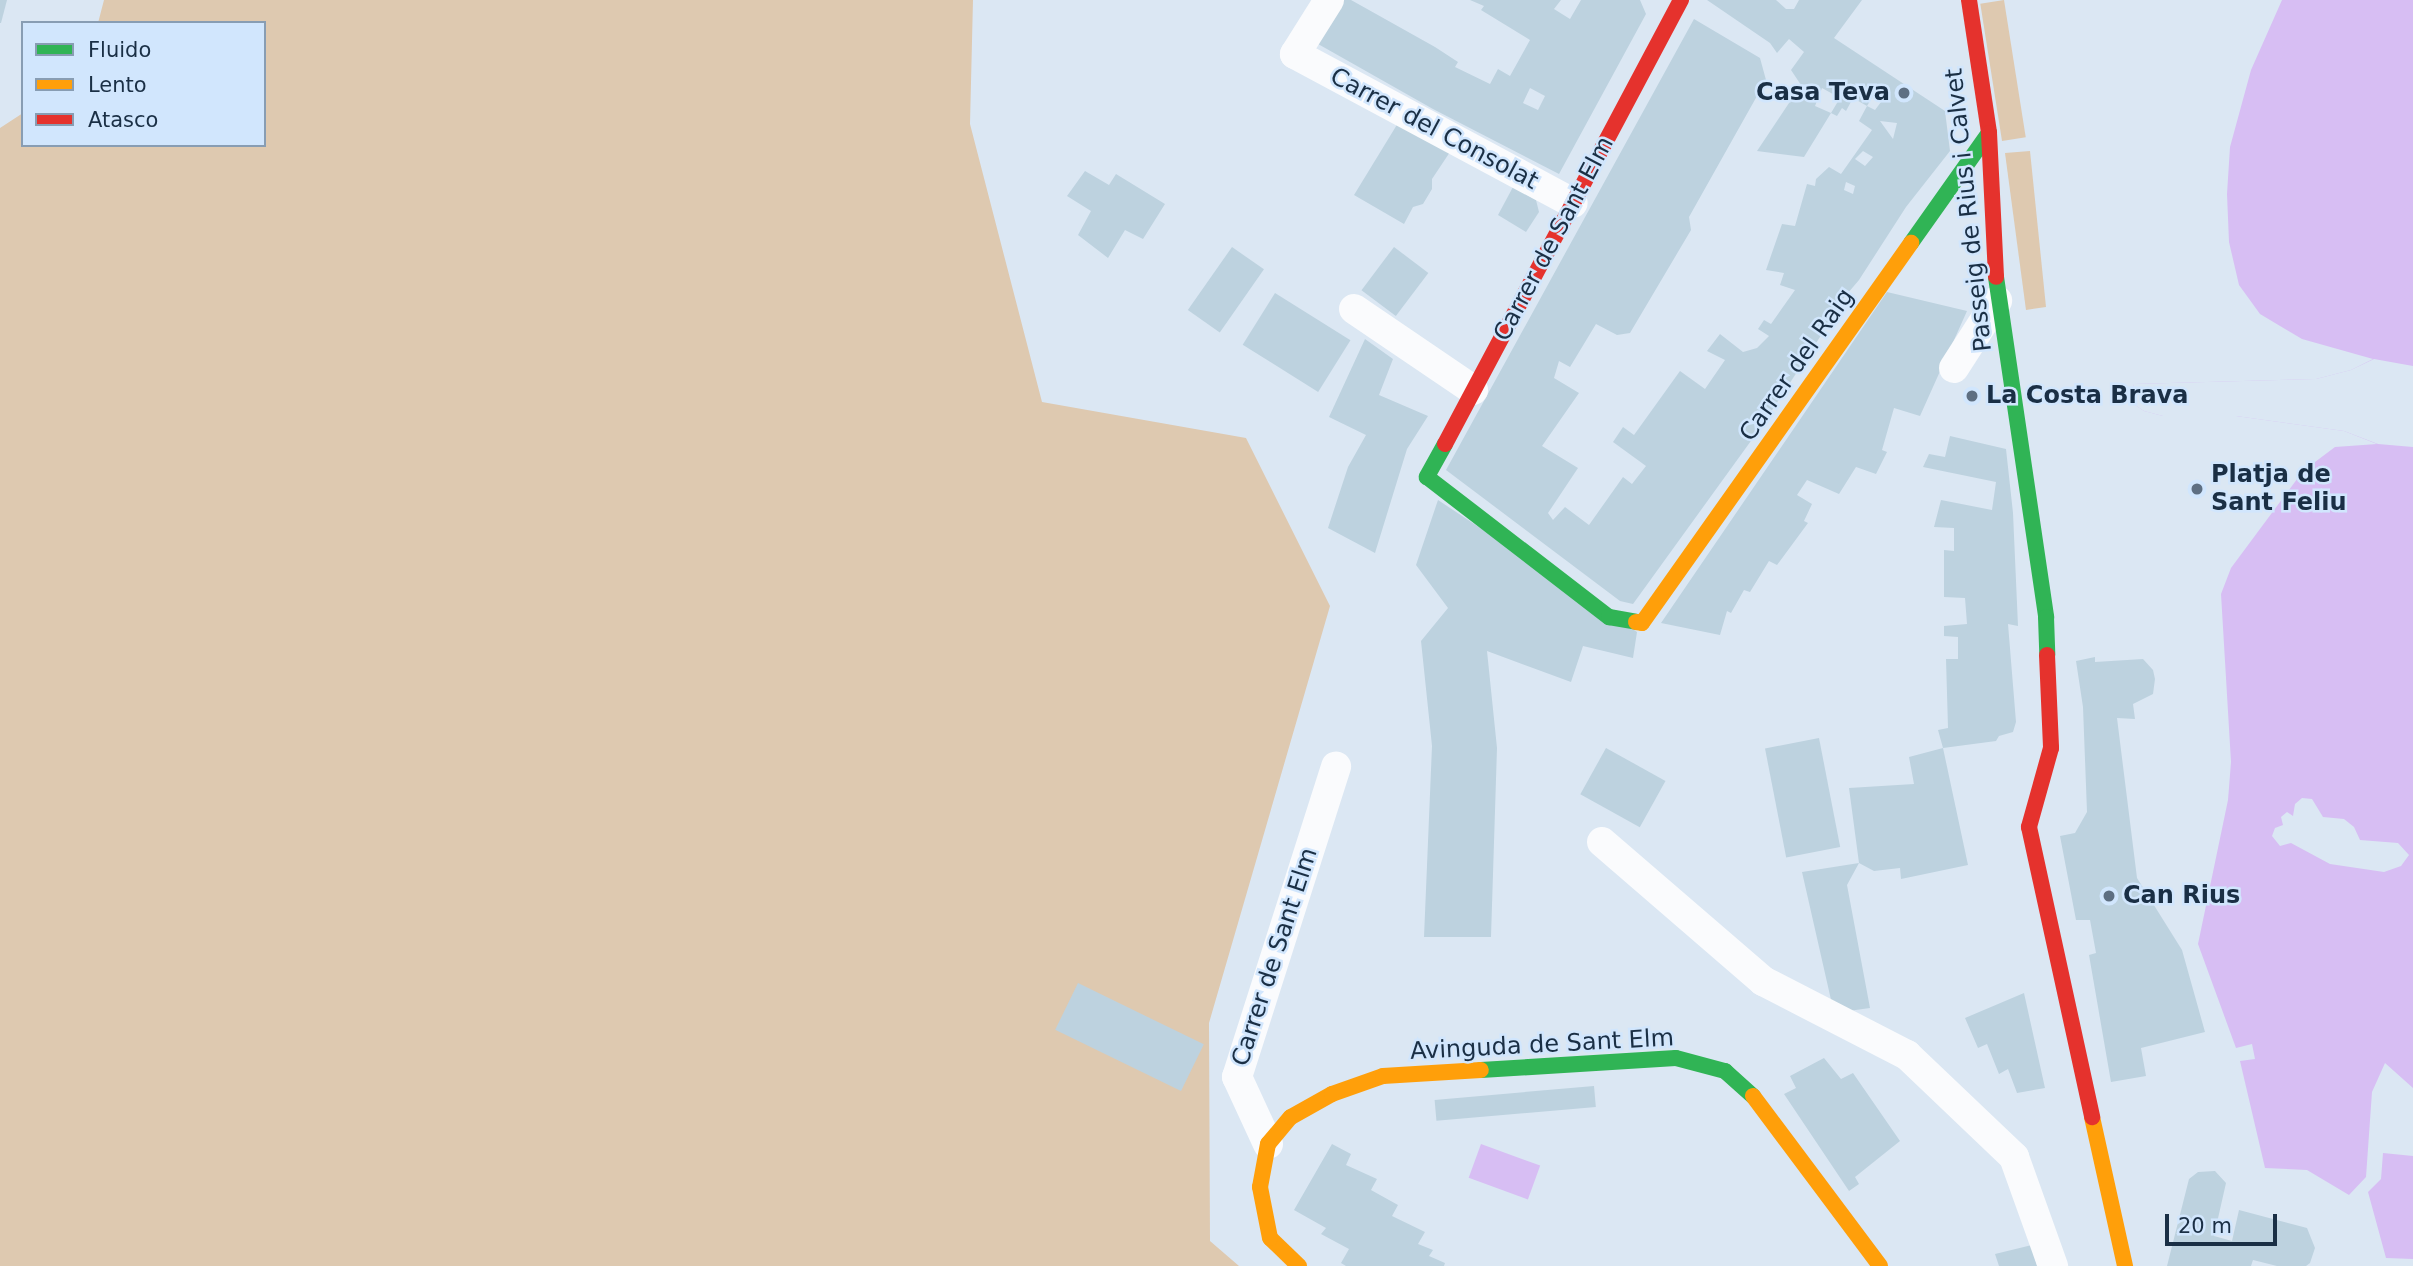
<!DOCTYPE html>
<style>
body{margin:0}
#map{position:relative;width:2413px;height:1266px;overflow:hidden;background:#dbe7f3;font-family:"DejaVu Sans",sans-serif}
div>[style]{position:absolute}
.green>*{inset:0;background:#dec9b0;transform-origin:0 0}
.water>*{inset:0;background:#d7bef3;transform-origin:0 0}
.pier>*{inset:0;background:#dbe7f3}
.building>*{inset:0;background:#bdd2df;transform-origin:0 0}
.street>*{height:30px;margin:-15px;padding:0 15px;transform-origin:15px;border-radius:15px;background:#fafbfd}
.fast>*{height:16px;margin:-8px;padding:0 8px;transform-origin:8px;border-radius:8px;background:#30b455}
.slow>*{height:16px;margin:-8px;padding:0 8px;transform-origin:8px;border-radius:8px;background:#ff9f0a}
.jam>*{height:16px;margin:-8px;padding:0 8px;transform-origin:8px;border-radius:8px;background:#e5322d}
.dots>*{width:19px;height:19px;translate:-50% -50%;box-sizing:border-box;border:4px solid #d1e6fd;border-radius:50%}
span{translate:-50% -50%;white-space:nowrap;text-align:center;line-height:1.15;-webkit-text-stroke:5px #d1e6fd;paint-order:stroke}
.poi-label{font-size:24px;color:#1a2f45;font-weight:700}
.right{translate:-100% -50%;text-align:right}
.left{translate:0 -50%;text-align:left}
.street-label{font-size:24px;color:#1a2f45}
.legend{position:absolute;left:21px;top:21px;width:245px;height:126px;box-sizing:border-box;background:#d1e6fd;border:2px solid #889db3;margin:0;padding:9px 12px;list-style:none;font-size:21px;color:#1a2f45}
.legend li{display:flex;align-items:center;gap:14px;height:35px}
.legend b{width:35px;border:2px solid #889db3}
.scale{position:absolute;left:2165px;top:1214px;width:112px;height:32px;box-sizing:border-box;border:4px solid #1a2f45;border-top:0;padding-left:9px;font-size:21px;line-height:24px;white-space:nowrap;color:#1a2f45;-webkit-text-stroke:5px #d1e6fd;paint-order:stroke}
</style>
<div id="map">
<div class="green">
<div style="clip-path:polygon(104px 0,973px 0,970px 124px,1042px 402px,1246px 438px,1330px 606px,1209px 1023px,1210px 1241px,1239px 1266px,0 1266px,0 128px,23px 113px,23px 145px,264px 145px,264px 23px,98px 23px)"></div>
<div style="left:2004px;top:0;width:139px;height:24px;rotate:81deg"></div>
<div style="clip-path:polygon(2030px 151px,2046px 307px,2026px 310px,2005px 153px)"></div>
</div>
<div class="water">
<div style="clip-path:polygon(evenodd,2282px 0,2413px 0,2413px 1088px,2385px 1063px,2372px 1092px,2366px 1177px,2349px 1195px,2307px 1170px,2265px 1168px,2240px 1061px,2255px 1059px,2252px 1044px,2236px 1048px,2198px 944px,2228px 800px,2231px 762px,2221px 594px,2231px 568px,2303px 471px,2335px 447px,2377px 444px,2344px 431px,2236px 416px,2163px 416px,2144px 411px,2129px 401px,2134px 384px,2316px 379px,2351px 370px,2373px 359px,2302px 339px,2260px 314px,2239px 285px,2229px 242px,2227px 194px,2230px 147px,2251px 70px,2282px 0,2302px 798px,2312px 799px,2323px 817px,2344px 819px,2354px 827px,2360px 840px,2398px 843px,2409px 855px,2401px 866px,2384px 872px,2330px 864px,2291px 843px,2280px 846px,2272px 836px,2275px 828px,2283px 825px,2281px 817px,2287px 812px,2293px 816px,2295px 804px,2302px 798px)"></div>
<div style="left:1481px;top:1144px;width:63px;height:36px;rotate:20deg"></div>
<div style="clip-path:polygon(2383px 1153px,2413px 1156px,2413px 1259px,2386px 1258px,2368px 1192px,2381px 1179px)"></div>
</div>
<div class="pier">
<div style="clip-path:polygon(2374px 359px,2413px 366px,2413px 447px,2378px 444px,2344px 431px,2236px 416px,2163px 416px,2144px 411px,2129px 401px,2134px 384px,2316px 379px,2351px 370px)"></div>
</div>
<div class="building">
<div style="clip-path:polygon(0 0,7px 0,1px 23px,0 23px)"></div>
<div style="clip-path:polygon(evenodd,1337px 0,1351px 0,1360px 5px,1435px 47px,1458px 62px,1455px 67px,1490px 84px,1498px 69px,1510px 76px,1530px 40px,1481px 10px,1484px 6px,1470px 0,1561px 0,1554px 9px,1570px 19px,1581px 0,1640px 0,1646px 14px,1559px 174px,1433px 109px,1311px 40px,1337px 0,1530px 88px,1545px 96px,1538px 110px,1523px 103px,1530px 88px)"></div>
<div style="clip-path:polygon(evenodd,1707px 0,1776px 0,1786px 9px,1794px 9px,1799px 0,1862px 0,1834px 38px,1945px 111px,1950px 151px,1906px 207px,1859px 280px,1836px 307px,1839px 308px,1761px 427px,1633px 604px,1620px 601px,1446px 470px,1694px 19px,1760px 58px,1766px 80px,1689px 217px,1691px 230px,1630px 333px,1617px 335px,1596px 324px,1570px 367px,1559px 361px,1554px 378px,1579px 393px,1542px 446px,1578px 468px,1548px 513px,1553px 520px,1565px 507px,1589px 525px,1623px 477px,1632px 484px,1646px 466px,1613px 442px,1623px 427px,1634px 435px,1680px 371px,1705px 389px,1725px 360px,1707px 351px,1720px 334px,1743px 352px,1757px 348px,1769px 336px,1758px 329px,1764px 320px,1771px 324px,1795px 290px,1780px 285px,1784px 273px,1766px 270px,1782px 224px,1795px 226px,1807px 184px,1815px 186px,1816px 179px,1829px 167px,1841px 174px,1872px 130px,1859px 121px,1867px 106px,1875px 110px,1881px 102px,1873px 96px,1867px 106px,1853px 98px,1846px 111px,1842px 108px,1837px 116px,1831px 113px,1840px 98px,1822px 88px,1815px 106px,1831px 113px,1804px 157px,1757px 151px,1801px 85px,1791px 70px,1804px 52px,1789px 39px,1777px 53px,1770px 43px,1707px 0,1880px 121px,1897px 123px,1893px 139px,1880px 121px,1707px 0,1863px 151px,1873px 157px,1865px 166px,1855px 159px,1863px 151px,1707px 0,1846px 182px,1855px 186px,1853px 194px,1844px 190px,1846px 182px)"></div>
<div style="clip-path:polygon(1398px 123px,1450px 152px,1432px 179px,1432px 189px,1423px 204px,1413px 207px,1404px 224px,1354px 195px)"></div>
<div style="clip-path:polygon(1085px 171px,1109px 185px,1116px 174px,1165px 204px,1143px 239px,1125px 230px,1108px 258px,1078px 235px,1091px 211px,1067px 196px)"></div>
<div style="clip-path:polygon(1513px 187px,1536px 200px,1539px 212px,1526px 232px,1498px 215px)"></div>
<div style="left:1232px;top:247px;width:39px;height:77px;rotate:35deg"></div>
<div style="left:1394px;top:247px;width:43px;height:54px;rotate:37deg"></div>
<div style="clip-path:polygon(1887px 292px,1967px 311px,1920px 416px,1894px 408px,1882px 450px,1887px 452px,1876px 474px,1856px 467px,1839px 494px,1807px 480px,1797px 495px,1812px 504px,1804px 521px,1808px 523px,1777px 565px,1769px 561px,1750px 592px,1744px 590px,1731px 613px,1727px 611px,1720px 635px,1661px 623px)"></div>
<div style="left:1275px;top:293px;width:89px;height:61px;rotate:32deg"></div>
<div style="clip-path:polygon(1365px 339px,1393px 359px,1379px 395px,1428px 416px,1407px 449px,1375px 553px,1328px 528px,1348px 467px,1366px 435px,1329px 417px)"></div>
<div style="clip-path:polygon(1950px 436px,2006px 449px,2013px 513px,2018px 626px,2008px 624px,2016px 722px,2013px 732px,1999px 736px,1996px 741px,1943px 748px,1968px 865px,1901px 879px,1900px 868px,1874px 871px,1859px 863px,1847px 885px,1870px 1008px,1834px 1013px,1802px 872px,1859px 863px,1849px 788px,1914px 784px,1909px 757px,1943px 748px,1938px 730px,1948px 728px,1946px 659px,1958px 659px,1958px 637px,1944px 636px,1944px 626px,1967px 624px,1965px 598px,1944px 597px,1944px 550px,1954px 551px,1954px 528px,1934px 527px,1941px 500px,1992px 510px,1996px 482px,1923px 467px,1929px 454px,1945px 457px)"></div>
<div style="clip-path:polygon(1438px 500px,1637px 632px,1633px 658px,1583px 646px,1571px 682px,1487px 651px,1497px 748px,1491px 937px,1424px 937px,1432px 746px,1421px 641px,1448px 608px,1416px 565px)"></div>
<div style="clip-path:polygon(2095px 657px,2095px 662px,2143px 659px,2153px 670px,2155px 679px,2153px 694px,2133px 704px,2135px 719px,2117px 718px,2137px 878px,2182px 950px,2205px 1032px,2141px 1048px,2146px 1076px,2111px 1082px,2089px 955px,2096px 953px,2090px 920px,2076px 920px,2060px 836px,2075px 833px,2087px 812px,2083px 707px,2076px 661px)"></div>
<div style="left:1819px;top:738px;width:111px;height:55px;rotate:79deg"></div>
<div style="left:1606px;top:748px;width:68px;height:53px;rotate:29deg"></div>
<div style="left:1078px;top:983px;width:140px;height:52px;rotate:26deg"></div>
<div style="clip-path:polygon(2024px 993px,2045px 1088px,2017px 1093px,2008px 1069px,1999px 1074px,1987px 1044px,1978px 1048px,1965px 1018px)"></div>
<div style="clip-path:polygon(1824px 1058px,1841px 1079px,1853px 1073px,1900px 1141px,1855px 1177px,1859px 1184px,1849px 1191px,1784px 1094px,1796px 1088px,1790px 1076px)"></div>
<div style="left:1594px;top:1086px;width:21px;height:160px;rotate:85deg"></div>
<div style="clip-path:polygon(1332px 1144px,1351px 1154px,1346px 1165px,1377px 1179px,1371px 1190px,1398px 1205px,1392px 1216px,1425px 1232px,1418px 1244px,1433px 1250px,1429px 1256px,1445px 1263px,1444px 1266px,1346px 1266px,1341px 1263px,1349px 1249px,1321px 1234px,1326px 1228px,1294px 1210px)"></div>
<div style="clip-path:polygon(2215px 1171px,2226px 1183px,2214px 1236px,2232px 1241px,2239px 1210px,2307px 1228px,2315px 1248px,2310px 1263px,2306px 1266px,2277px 1266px,2253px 1260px,2251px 1266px,2167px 1266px,2189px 1179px,2198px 1172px)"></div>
<div style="clip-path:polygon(2032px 1245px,2037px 1266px,1999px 1266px,1995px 1254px)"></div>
</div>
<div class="street">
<div style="left:1329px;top:0;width:64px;rotate:122.2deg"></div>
<div style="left:1295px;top:54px;width:315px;rotate:28.2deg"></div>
<div style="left:1354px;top:309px;width:144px;rotate:34.2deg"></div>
<div style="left:1954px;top:368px;width:80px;rotate:-57.3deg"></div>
<div style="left:1602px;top:842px;width:213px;rotate:40.8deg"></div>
<div style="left:1763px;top:981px;width:162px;rotate:27.2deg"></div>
<div style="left:1907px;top:1055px;width:148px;rotate:43.6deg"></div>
<div style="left:2014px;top:1157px;width:116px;rotate:70.3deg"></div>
<div style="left:1268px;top:1144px;width:74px;rotate:-114.8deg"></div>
<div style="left:1237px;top:1077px;width:326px;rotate:-72.3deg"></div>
</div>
<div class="fast">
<div style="left:1911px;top:243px;width:135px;rotate:-54.7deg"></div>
<div style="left:1996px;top:277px;width:344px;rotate:81.6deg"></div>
<div style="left:2046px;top:617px;width:38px;rotate:88deg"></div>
<div style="left:1445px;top:444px;width:38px;rotate:119deg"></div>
<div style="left:1427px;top:477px;width:230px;rotate:37.6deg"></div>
<div style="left:1609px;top:617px;width:27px;rotate:10deg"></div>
<div style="left:1481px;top:1070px;width:195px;rotate:-3.5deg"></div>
<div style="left:1676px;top:1058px;width:51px;rotate:14.9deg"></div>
<div style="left:1725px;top:1071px;width:38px;rotate:42deg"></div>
</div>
<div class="slow">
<div style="left:1636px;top:622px;width:6px;rotate:9deg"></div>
<div style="left:1642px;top:623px;width:466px;rotate:-54.7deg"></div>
<div style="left:1753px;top:1096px;width:212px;rotate:53.2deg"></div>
<div style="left:2092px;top:1117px;width:153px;rotate:77.5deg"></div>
<div style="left:1299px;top:1266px;width:40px;rotate:-136deg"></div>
<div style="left:1270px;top:1238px;width:52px;rotate:-101.1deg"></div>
<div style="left:1260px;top:1187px;width:44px;rotate:-79.5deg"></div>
<div style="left:1268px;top:1144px;width:35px;rotate:-50deg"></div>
<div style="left:1291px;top:1117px;width:47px;rotate:-29.3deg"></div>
<div style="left:1332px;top:1094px;width:54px;rotate:-19.4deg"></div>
<div style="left:1383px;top:1076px;width:98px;rotate:-3.5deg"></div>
</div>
<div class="jam">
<div style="left:1969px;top:0;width:134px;rotate:81.4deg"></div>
<div style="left:1989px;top:133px;width:144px;rotate:87.2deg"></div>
<div style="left:1445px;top:444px;width:503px;rotate:-62.01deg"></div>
<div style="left:2047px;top:655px;width:93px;rotate:87.5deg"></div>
<div style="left:2051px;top:748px;width:82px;rotate:105.6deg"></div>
<div style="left:2029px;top:827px;width:297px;rotate:77.7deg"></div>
</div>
<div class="dots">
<div style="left:1904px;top:93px;background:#5e6f82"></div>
<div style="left:1972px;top:396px;background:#5e6f82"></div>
<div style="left:2197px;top:489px;background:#5e6f82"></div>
<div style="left:2109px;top:896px;background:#5e6f82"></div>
</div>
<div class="poi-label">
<span class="right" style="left:1890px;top:93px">Casa Teva</span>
<span class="left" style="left:1986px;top:396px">La Costa Brava</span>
<span class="left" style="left:2211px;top:489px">Platja de<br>Sant Feliu</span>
<span class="left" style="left:2123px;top:896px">Can Rius</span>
</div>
<div class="street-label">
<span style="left:1434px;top:129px;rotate:28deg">Carrer del Consolat</span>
<span style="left:1969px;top:210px;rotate:-96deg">Passeig de Rius i Calvet</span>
<span style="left:1554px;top:239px;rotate:-62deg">Carrer de Sant Elm</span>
<span style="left:1797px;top:365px;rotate:-55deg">Carrer del Raig</span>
<span style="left:1275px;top:957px;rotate:-72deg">Carrer de Sant Elm</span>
<span style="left:1542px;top:1045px;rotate:-3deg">Avinguda de Sant Elm</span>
</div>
<ul class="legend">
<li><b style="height:9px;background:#30b455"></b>Fluido</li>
<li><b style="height:9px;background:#ff9f0a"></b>Lento</li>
<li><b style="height:9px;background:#e5322d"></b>Atasco</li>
</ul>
<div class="scale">20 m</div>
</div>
